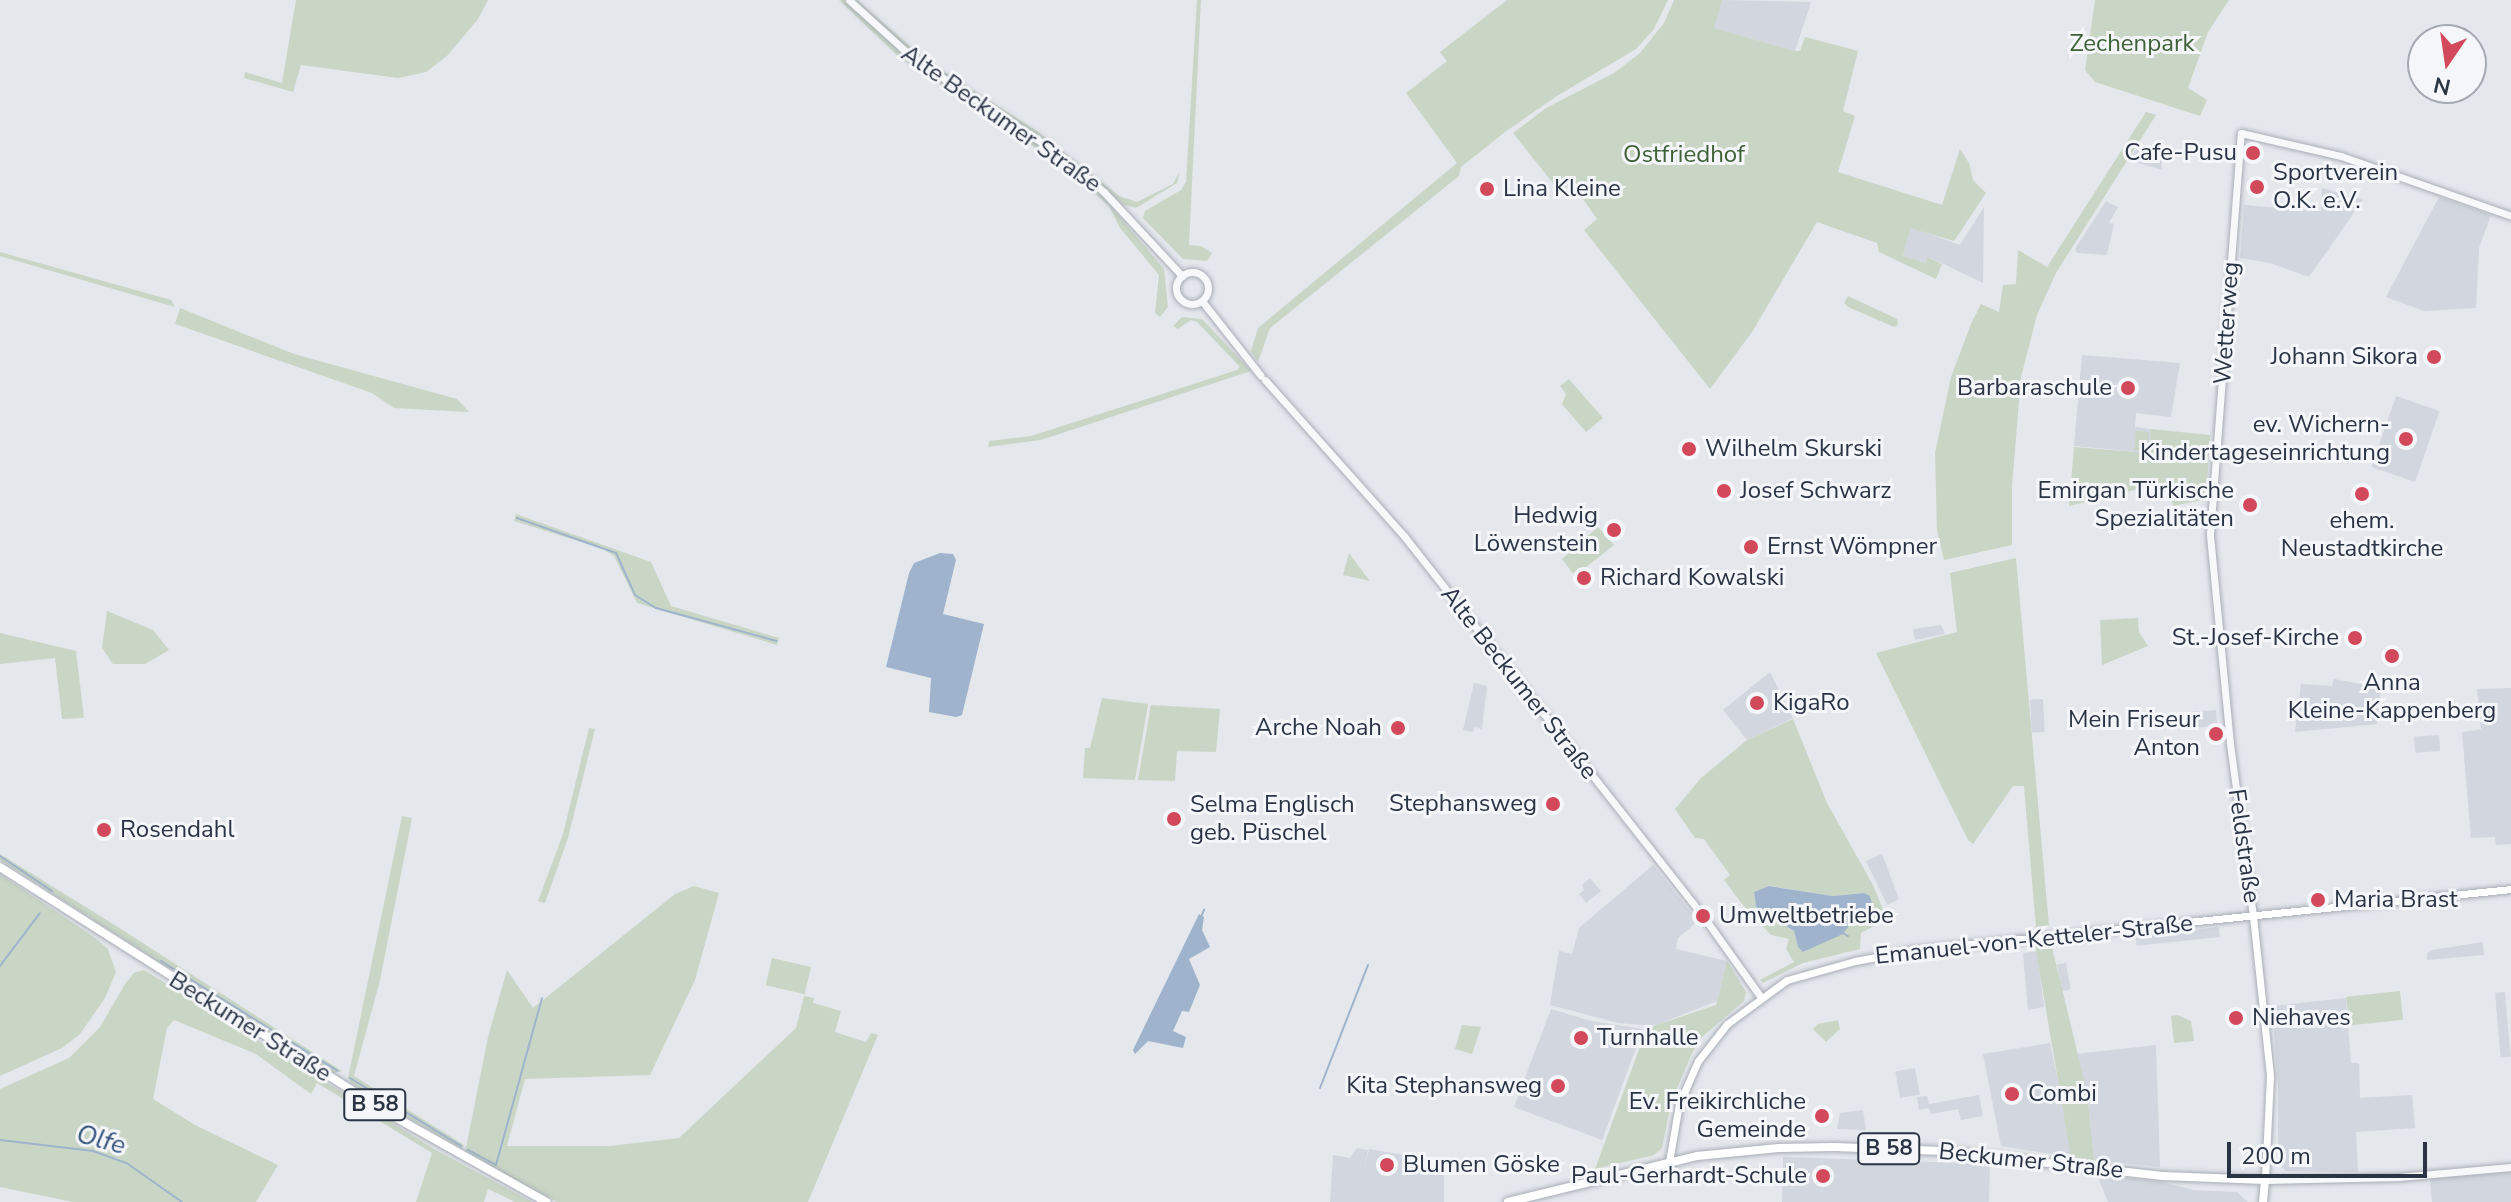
<!DOCTYPE html>
<meta charset="utf-8">
<style>
body{margin:0}
#map{position:relative;width:2511px;height:1202px;overflow:hidden;background:#e4e7ec;font-family:"Nunito Sans",sans-serif}
div>[style]{position:absolute}
.built>*{inset:0;background:#d2d6de;transform-origin:0 0}
.green>*{inset:0;background:#c9d6c5;transform-origin:0 0}
.water>*{inset:0;background:#9fb4cc}
.stream>*{height:2px;margin:-1px;padding:0 1px;transform-origin:1px;border-radius:1px;background:#9fb4cc}
.roads{filter:drop-shadow(0 0 2px #a9aeb7) drop-shadow(0 0 2px #a9aeb7)}
.tertiary>*{height:7px;margin:-3.5px;padding:0 3.5px;transform-origin:3.5px;border-radius:3.5px;background:#f7f8fa}
.tertiary>.ring{margin:-3.5px;padding:0;box-sizing:content-box;background:none;border:7px solid #f7f8fa;border-radius:50%}
.secondary>*{height:7px;margin:-3.5px;padding:0 3.5px;transform-origin:3.5px;border-radius:3.5px;background:#fff}
.primary>*{height:8px;margin:-4px;padding:0 4px;transform-origin:4px;border-radius:4px;background:#fff}
.dots>*{width:22px;height:22px;translate:-50% -50%;box-sizing:border-box;border:4px solid #f4f6f9;border-radius:50%}
span{translate:-50% -50%;white-space:nowrap;text-align:center;line-height:1.15;-webkit-text-stroke:6px #f4f6f9;paint-order:stroke}
.shield-label span{padding:2px 6px;background:#f4f6f9;border:2px solid;border-radius:6px;-webkit-text-stroke-width:0}
.shield-label{font-size:22px;color:#2b3445;font-weight:700}
.park-label{font-size:24px;color:#3f6138}
.street-label{font-size:24px;color:#2b3445}
.poi-label{font-size:24px;color:#2b3445}
.right{translate:-100% -50%;text-align:right}
.left{translate:0 -50%;text-align:left}
.water-label{font-size:26px;color:#34527a;font-style:italic}
.north{position:absolute;left:2407px;top:24px;width:80px;height:80px;box-sizing:border-box;background:#f4f6f9;border:2px solid #a4a8b1;border-radius:50%;rotate:193deg;font-size:22px;font-weight:700;line-height:32px;text-align:center;color:#2b3445}
.north::after{content:'';display:block;margin:auto;width:28px;height:36px;background:#d1495b;clip-path:polygon(50% 0,100% 100%,50% 72%,0 100%)}
.scale{position:absolute;left:2227px;top:1142px;width:200px;height:36px;box-sizing:border-box;border:4px solid #2b3445;border-top:0;padding-left:10px;font-size:24px;line-height:28px;white-space:nowrap;color:#2b3445;-webkit-text-stroke:6px #f4f6f9;paint-order:stroke}
</style>
<div id="map">
<div class="built">
<div style="clip-path:polygon(1722px 0,1811px 2px,1795px 51px,1713px 28px)"></div>
<div style="clip-path:polygon(2137px 149px,2161px 158px,2162px 170px,2128px 160px)"></div>
<div style="clip-path:polygon(2322px 188px,2363px 200px,2309px 277px,2270px 263px,2240px 258px,2244px 205px,2321px 211px)"></div>
<div style="clip-path:polygon(2439px 197px,2491px 215px,2479px 248px,2476px 308px,2424px 311px,2386px 297px)"></div>
<div style="clip-path:polygon(2106px 201px,2118px 207px,2109px 223px,2114px 224px,2107px 255px,2077px 253px,2075px 249px)"></div>
<div style="clip-path:polygon(1984px 207px,1983px 283px,1929px 257px,1926px 263px,1903px 256px,1910px 227px,1960px 245px)"></div>
<div style="clip-path:polygon(2082px 355px,2180px 363px,2171px 417px,2136px 413px,2135px 427px,2151px 429px,2149px 453px,2074px 446px)"></div>
<div style="left:2396px;top:396px;width:46px;height:75px;rotate:19deg"></div>
<div style="clip-path:polygon(1941px 625px,1945px 634px,1915px 640px,1913px 629px)"></div>
<div style="clip-path:polygon(1770px 672px,1793px 718px,1747px 740px,1723px 710px)"></div>
<div style="clip-path:polygon(2334px 679px,2381px 688px,2377px 724px,2295px 732px,2301px 684px,2332px 686px)"></div>
<div style="clip-path:polygon(1474px 683px,1487px 686px,1482px 729px,1474px 727px,1473px 732px,1463px 730px)"></div>
<div style="clip-path:polygon(2511px 688px,2511px 844px,2496px 845px,2495px 837px,2471px 838px,2462px 732px,2481px 729px,2477px 689px)"></div>
<div style="left:2043px;top:699px;width:33px;height:13px;rotate:87deg"></div>
<div style="left:2216px;top:710px;width:16px;height:38px;rotate:86deg"></div>
<div style="left:2439px;top:735px;width:16px;height:25px;rotate:86deg"></div>
<div style="clip-path:polygon(1882px 854px,1899px 899px,1887px 905px,1866px 861px)"></div>
<div style="clip-path:polygon(1653px 865px,1698px 921px,1678px 938px,1676px 949px,1727px 961px,1717px 1001px,1656px 1025px,1643px 1025px,1618px 1023px,1550px 1005px,1559px 951px,1572px 954px,1579px 928px)"></div>
<div style="clip-path:polygon(1590px 878px,1601px 891px,1586px 903px,1579px 894px,1584px 890px,1582px 885px)"></div>
<div style="left:2219px;top:927px;width:10px;height:84px;rotate:84deg"></div>
<div style="clip-path:polygon(2483px 942px,2484px 955px,2427px 960px,2427px 953px,2432px 950px)"></div>
<div style="clip-path:polygon(2037px 951px,2044px 1007px,2028px 1010px,2023px 953px)"></div>
<div style="left:2066px;top:963px;width:27px;height:9px;rotate:80deg"></div>
<div style="left:2505px;top:992px;width:65px;height:10px;rotate:85deg"></div>
<div style="clip-path:polygon(2346px 998px,2351px 1063px,2359px 1063px,2360px 1098px,2412px 1095px,2415px 1128px,2356px 1132px,2358px 1172px,2286px 1171px,2278px 1162px,2278px 1087px,2272px 1006px)"></div>
<div style="clip-path:polygon(1551px 1009px,1591px 1021px,1643px 1029px,1602px 1140px,1514px 1107px)"></div>
<div style="clip-path:polygon(2050px 1043px,2069px 1134px,2071px 1157px,2001px 1146px,1983px 1054px)"></div>
<div style="clip-path:polygon(2156px 1045px,2160px 1167px,2094px 1160px,2087px 1092px,2076px 1054px)"></div>
<div style="left:1915px;top:1068px;width:27px;height:20px;rotate:80deg"></div>
<div style="clip-path:polygon(1979px 1095px,1983px 1116px,1961px 1120px,1958px 1109px,1931px 1114px,1929px 1108px,1919px 1110px,1917px 1097px,1927px 1096px,1929px 1104px)"></div>
<div style="clip-path:polygon(1863px 1110px,1866px 1130px,1837px 1129px,1840px 1113px)"></div>
<div style="clip-path:polygon(1357px 1148px,1368px 1150px,1364px 1171px,1369px 1149px,1444px 1162px,1444px 1202px,1330px 1202px,1333px 1155px,1350px 1158px)"></div>
<div style="clip-path:polygon(1783px 1157px,1990px 1164px,1989px 1202px,1782px 1202px)"></div>
<div style="clip-path:polygon(2511px 1172px,2511px 1202px,2432px 1202px,2430px 1179px)"></div>
<div style="clip-path:polygon(2097px 1175px,2157px 1181px,2194px 1190px,2237px 1192px,2248px 1202px,2108px 1202px)"></div>
</div>
<div class="green">
<div style="clip-path:polygon(296px 0,488px 0,478px 19px,448px 55px,426px 72px,398px 78px,301px 65px,293px 92px,244px 78px,245px 72px,282px 83px)"></div>
<div style="clip-path:polygon(839px 0,845px 0,914px 63px,1043px 147px,1096px 189px,1164px 269px,1168px 307px,1160px 317px,1155px 313px,1159px 275px,1120px 228px,1109px 206px,1066px 168px,898px 56px)"></div>
<div style="clip-path:polygon(852px 0,857px 0,925px 59px,1037px 131px,1119px 196px,1137px 202px,1173px 184px,1180px 171px,1177px 183px,1136px 208px,1124px 205px,1061px 153px,914px 55px)"></div>
<div style="clip-path:polygon(1197px 0,1201px 0,1189px 245px,1201px 246px,1212px 253px,1207px 261px,1183px 259px,1143px 218px,1145px 211px,1181px 190px,1186px 182px)"></div>
<div style="clip-path:polygon(1507px 0,1668px 0,1654px 29px,1636px 49px,1557px 96px,1505px 132px,1461px 167px,1459px 176px,1270px 328px,1258px 362px,1251px 351px,1258px 328px,1457px 163px,1406px 93px,1447px 61px,1440px 52px)"></div>
<div style="clip-path:polygon(1674px 0,1722px 0,1714px 28px,1795px 51px,1800px 51px,1805px 37px,1858px 51px,1843px 111px,1855px 116px,1838px 172px,1942px 205px,1960px 149px,1969px 163px,1973px 180px,1986px 193px,1954px 241px,1910px 228px,1903px 256px,1926px 263px,1928px 257px,1942px 264px,1936px 279px,1879px 252px,1877px 243px,1817px 222px,1752px 332px,1710px 389px,1584px 230px,1597px 219px,1572px 183px,1560px 192px,1513px 133px,1546px 108px,1614px 73px,1640px 53px,1664px 23px)"></div>
<div style="clip-path:polygon(2095px 0,2229px 0,2208px 32px,2188px 88px,2207px 100px,2200px 116px,2095px 82px,2085px 70px)"></div>
<div style="clip-path:polygon(2146px 112px,2156px 115px,2056px 273px,2037px 315px,2021px 377px,2012px 486px,2012px 545px,1944px 560px,1937px 530px,1935px 453px,1951px 377px,1971px 324px,1981px 304px,1999px 312px,2003px 285px,2016px 284px,2018px 250px,2047px 267px)"></div>
<div style="clip-path:polygon(0 252px,171px 300px,175px 307px,0 256px)"></div>
<div style="clip-path:polygon(1848px 296px,1897px 319px,1898px 325px,1894px 327px,1848px 307px,1844px 303px)"></div>
<div style="clip-path:polygon(180px 308px,294px 354px,457px 399px,469px 412px,394px 408px,372px 393px,175px 324px)"></div>
<div style="clip-path:polygon(1182px 317px,1202px 319px,1251px 371px,1041px 440px,988px 447px,989px 441px,1031px 436px,1237px 370px,1240px 367px,1197px 322px,1191px 320px,1178px 329px,1173px 326px)"></div>
<div style="clip-path:polygon(1569px 379px,1603px 418px,1586px 432px,1562px 404px,1566px 394px,1560px 386px)"></div>
<div style="clip-path:polygon(2151px 429px,2210px 435px,2206px 499px,2173px 506px,2168px 482px,2069px 506px,2074px 447px,2149px 453px)"></div>
<div style="left:2136px;top:431px;width:13px;height:19px;rotate:4deg"></div>
<div style="clip-path:polygon(516px 514px,651px 562px,671px 606px,779px 638px,777px 645px,637px 603px,614px 556px,603px 549px,514px 521px)"></div>
<div style="clip-path:polygon(1598px 527px,1614px 545px,1575px 576px,1562px 559px)"></div>
<div style="clip-path:polygon(1349px 553px,1363px 572px,1370px 581px,1343px 575px)"></div>
<div style="clip-path:polygon(2016px 558px,2049px 926px,2036px 928px,2024px 786px,2013px 786px,1973px 844px,1968px 840px,1876px 653px,1957px 632px,1950px 573px)"></div>
<div style="clip-path:polygon(107px 611px,153px 630px,169px 650px,145px 664px,113px 664px,102px 648px)"></div>
<div style="clip-path:polygon(2138px 618px,2139px 632px,2148px 646px,2102px 665px,2100px 620px)"></div>
<div style="clip-path:polygon(0 633px,76px 651px,84px 718px,62px 719px,55px 658px,0 664px)"></div>
<div style="clip-path:polygon(1102px 698px,1148px 704px,1135px 780px,1083px 778px,1085px 748px,1090px 748px)"></div>
<div style="clip-path:polygon(1151px 705px,1220px 709px,1216px 752px,1177px 751px,1175px 781px,1138px 780px)"></div>
<div style="clip-path:polygon(evenodd,1793px 719px,1827px 803px,1873px 885px,1887px 919px,1861px 933px,1860px 949px,1803px 963px,1763px 983px,1760px 980px,1794px 962px,1786px 949px,1789px 939px,1771px 935px,1742px 904px,1724px 880px,1730px 875px,1704px 839px,1695px 838px,1675px 809px,1701px 778px,1747px 740px,1793px 719px,1770px 886px,1833px 896px,1864px 893px,1874px 911px,1867px 920px,1850px 923px,1804px 952px,1798px 947px,1794px 931px,1756px 908px,1754px 892px,1770px 886px)"></div>
<div style="clip-path:polygon(589px 728px,595px 729px,568px 838px,545px 903px,538px 901px,563px 834px)"></div>
<div style="clip-path:polygon(402px 816px,412px 818px,380px 980px,354px 1076px,464px 1145px,462px 1149px,396px 1111px,351px 1083px,348px 1078px)"></div>
<div style="clip-path:polygon(0 854px,118px 927px,342px 1071px,333px 1073px,0 860px)"></div>
<div style="clip-path:polygon(0 874px,94px 937px,108px 949px,116px 972px,105px 998px,80px 1034px,62px 1048px,0 1076px)"></div>
<div style="clip-path:polygon(694px 886px,719px 893px,695px 980px,650px 1075px,525px 1079px,507px 1146px,610px 1146px,679px 1138px,796px 1028px,804px 996px,814px 998px,813px 1003px,841px 1011px,835px 1032px,866px 1042px,871px 1033px,878px 1035px,808px 1202px,557px 1202px,465px 1153px,488px 1037px,507px 970px,533px 1008px,675px 894px)"></div>
<div style="clip-path:polygon(2051px 943px,2087px 1092px,2094px 1160px,2071px 1157px,2035px 945px)"></div>
<div style="left:772px;top:958px;width:40px;height:28px;rotate:13deg"></div>
<div style="clip-path:polygon(1727px 961px,1746px 992px,1744px 1001px,1702px 1037px,1691px 1055px,1671px 1103px,1662px 1148px,1654px 1155px,1595px 1169px,1647px 1028px,1716px 1005px)"></div>
<div style="clip-path:polygon(144px 970px,434px 1149px,532px 1202px,515px 1202px,488px 1189px,484px 1202px,416px 1202px,432px 1153px,317px 1083px,311px 1094px,256px 1054px,174px 1020px,167px 1028px,153px 1099px,195px 1125px,278px 1165px,256px 1202px,73px 1202px,0 1187px,0 1089px,69px 1058px,100px 1027px,125px 984px,134px 973px)"></div>
<div style="left:2400px;top:991px;width:29px;height:54px;rotate:84deg"></div>
<div style="clip-path:polygon(2178px 1015px,2191px 1021px,2194px 1041px,2174px 1043px,2171px 1016px)"></div>
<div style="clip-path:polygon(1838px 1020px,1840px 1029px,1826px 1042px,1813px 1029px,1818px 1024px)"></div>
<div style="clip-path:polygon(1462px 1025px,1481px 1027px,1472px 1054px,1455px 1049px)"></div>
</div>
<div class="water">
<div style="clip-path:polygon(940px 553px,953px 554px,956px 560px,943px 614px,984px 624px,962px 715px,956px 717px,929px 712px,931px 678px,886px 667px,909px 573px,914px 563px)"></div>
<div style="clip-path:polygon(1769px 886px,1833px 896px,1864px 893px,1870px 896px,1874px 911px,1866px 920px,1850px 924px,1843px 934px,1803px 952px,1798px 947px,1794px 931px,1756px 907px,1754px 892px)"></div>
<div style="clip-path:polygon(1199px 914px,1204px 917px,1202px 930px,1210px 947px,1189px 959px,1200px 985px,1189px 1012px,1182px 1011px,1173px 1031px,1186px 1037px,1183px 1048px,1148px 1041px,1135px 1054px,1133px 1050px)"></div>
</div>
<div class="stream">
<div style="left:517px;top:518px;width:105px;rotate:19.5deg"></div>
<div style="left:616px;top:553px;width:46px;rotate:65.7deg"></div>
<div style="left:635px;top:595px;width:25px;rotate:32deg"></div>
<div style="left:656px;top:608px;width:125px;rotate:15.3deg"></div>
<div style="left:0;top:856px;width:63px;rotate:33.9deg"></div>
<div style="left:1201px;top:917px;width:8px;rotate:-67deg"></div>
<div style="left:1841px;top:932px;width:8px;rotate:30deg"></div>
<div style="left:161px;top:961px;width:208px;rotate:31.9deg"></div>
<div style="left:0;top:966px;width:66px;rotate:-53deg"></div>
<div style="left:350px;top:1078px;width:130px;rotate:31.5deg"></div>
<div style="left:1320px;top:1088px;width:132px;rotate:-68.7deg"></div>
<div style="left:0;top:1140px;width:94px;rotate:6.7deg"></div>
<div style="left:93px;top:1151px;width:37px;rotate:20deg"></div>
<div style="left:128px;top:1164px;width:66px;rotate:35.1deg"></div>
<div style="left:468px;top:1150px;width:32px;rotate:28deg"></div>
<div style="left:496px;top:1165px;width:173px;rotate:-74.6deg"></div>
</div>
<div class="roads">
<div class="tertiary">
<div style="left:849px;top:0;width:88px;rotate:42.2deg"></div>
<div style="left:914px;top:59px;width:158px;rotate:33.1deg"></div>
<div style="left:1046px;top:145px;width:75px;rotate:39deg"></div>
<div style="left:1104px;top:192px;width:115px;rotate:47.1deg"></div>
<div class="ring" style="left:1176px;top:272px;width:25px;height:25px"></div>
<div style="left:1202px;top:301px;width:95px;rotate:51.8deg"></div>
<div style="left:1265px;top:380px;width:209px;rotate:48.3deg"></div>
<div style="left:1404px;top:536px;width:484px;rotate:51.8deg"></div>
<div style="left:1703px;top:916px;width:98px;rotate:54.5deg"></div>
<div style="left:2253px;top:916px;width:175px;rotate:-97.6deg"></div>
<div style="left:2230px;top:743px;width:210px;rotate:-95.5deg"></div>
<div style="left:2210px;top:534px;width:402px;rotate:-85.6deg"></div>
<div style="left:2241px;top:133px;width:103px;rotate:13deg"></div>
<div style="left:2341px;top:156px;width:180px;rotate:19.4deg"></div>
<div style="left:2265px;top:1180px;width:134px;rotate:-1.3deg"></div>
<div style="left:2399px;top:1177px;width:112px;rotate:-5.1deg"></div>
</div>
<div class="secondary">
<div style="left:2253px;top:916px;width:161px;rotate:83.9deg"></div>
<div style="left:2270px;top:1076px;width:104px;rotate:92.8deg"></div>
<div style="left:1669px;top:1162px;width:59px;rotate:-80.2deg"></div>
<div style="left:1679px;top:1104px;width:47px;rotate:-66.2deg"></div>
<div style="left:1698px;top:1061px;width:47px;rotate:-51.9deg"></div>
<div style="left:1727px;top:1024px;width:74px;rotate:-36.3deg"></div>
<div style="left:1787px;top:980px;width:71px;rotate:-15.6deg"></div>
<div style="left:1855px;top:961px;width:60px;rotate:-10.6deg"></div>
<div style="left:1914px;top:950px;width:600px;rotate:-5.83deg"></div>
</div>
<div class="primary">
<div style="left:0;top:867px;width:465px;rotate:32.4deg"></div>
<div style="left:393px;top:1116px;width:176px;rotate:29.3deg"></div>
<div style="left:1508px;top:1202px;width:195px;rotate:-13.7deg"></div>
<div style="left:1697px;top:1156px;width:82px;rotate:-5.6deg"></div>
<div style="left:1779px;top:1148px;width:55px;rotate:-1deg"></div>
<div style="left:1834px;top:1147px;width:109px;rotate:2.1deg"></div>
<div style="left:1943px;top:1151px;width:221px;rotate:6.5deg"></div>
<div style="left:2163px;top:1176px;width:102px;rotate:2.2deg"></div>
<div style="left:2265px;top:1180px;width:22px;rotate:95deg"></div>
</div>
</div>
<div class="dots">
<div style="left:2253px;top:153px;background:#d1495b"></div>
<div style="left:2257px;top:187px;background:#d1495b"></div>
<div style="left:1487px;top:189px;background:#d1495b"></div>
<div style="left:2434px;top:357px;background:#d1495b"></div>
<div style="left:2128px;top:388px;background:#d1495b"></div>
<div style="left:2406px;top:439px;background:#d1495b"></div>
<div style="left:1689px;top:449px;background:#d1495b"></div>
<div style="left:1724px;top:491px;background:#d1495b"></div>
<div style="left:2362px;top:494px;background:#d1495b"></div>
<div style="left:2250px;top:505px;background:#d1495b"></div>
<div style="left:1614px;top:530px;background:#d1495b"></div>
<div style="left:1751px;top:547px;background:#d1495b"></div>
<div style="left:1584px;top:578px;background:#d1495b"></div>
<div style="left:2355px;top:638px;background:#d1495b"></div>
<div style="left:2392px;top:656px;background:#d1495b"></div>
<div style="left:1757px;top:703px;background:#d1495b"></div>
<div style="left:1398px;top:728px;background:#d1495b"></div>
<div style="left:2216px;top:734px;background:#d1495b"></div>
<div style="left:1553px;top:804px;background:#d1495b"></div>
<div style="left:1174px;top:819px;background:#d1495b"></div>
<div style="left:104px;top:830px;background:#d1495b"></div>
<div style="left:2318px;top:900px;background:#d1495b"></div>
<div style="left:1703px;top:916px;background:#d1495b"></div>
<div style="left:2236px;top:1018px;background:#d1495b"></div>
<div style="left:1581px;top:1038px;background:#d1495b"></div>
<div style="left:1558px;top:1086px;background:#d1495b"></div>
<div style="left:2012px;top:1094px;background:#d1495b"></div>
<div style="left:1822px;top:1116px;background:#d1495b"></div>
<div style="left:1387px;top:1165px;background:#d1495b"></div>
<div style="left:1823px;top:1176px;background:#d1495b"></div>
</div>
<div class="shield-label">
<span style="left:375px;top:1105px">B 58</span>
<span style="left:1889px;top:1149px">B 58</span>
</div>
<div class="park-label">
<span style="left:2132px;top:44px">Zechenpark</span>
<span style="left:1684px;top:155px">Ostfriedhof</span>
</div>
<div class="street-label">
<span style="left:1001px;top:119px;rotate:35deg">Alte Beckumer Straße</span>
<span style="left:2227px;top:323px;rotate:-86deg">Wetterweg</span>
<span style="left:1519px;top:683px;rotate:52deg">Alte Beckumer Straße</span>
<span style="left:2244px;top:846px;rotate:82deg">Feldstraße</span>
<span style="left:2034px;top:940px;rotate:-6deg">Emanuel-von-Ketteler-Straße</span>
<span style="left:250px;top:1027px;rotate:32deg">Beckumer Straße</span>
<span style="left:2031px;top:1161px;rotate:6deg">Beckumer Straße</span>
</div>
<div class="poi-label">
<span class="right" style="left:2237px;top:153px">Cafe-Pusu</span>
<span class="left" style="left:2273px;top:187px">Sportverein<br>O.K. e.V.</span>
<span class="left" style="left:1503px;top:189px">Lina Kleine</span>
<span class="right" style="left:2418px;top:357px">Johann Sikora</span>
<span class="right" style="left:2112px;top:388px">Barbaraschule</span>
<span class="right" style="left:2390px;top:439px">ev. Wichern-<br>Kindertageseinrichtung</span>
<span class="left" style="left:1705px;top:449px">Wilhelm Skurski</span>
<span class="left" style="left:1740px;top:491px">Josef Schwarz</span>
<span class="right" style="left:2234px;top:505px">Emirgan Türkische<br>Spezialitäten</span>
<span class="right" style="left:1598px;top:530px">Hedwig<br>Löwenstein</span>
<span style="left:2362px;top:535px">ehem.<br>Neustadtkirche</span>
<span class="left" style="left:1767px;top:547px">Ernst Wömpner</span>
<span class="left" style="left:1600px;top:578px">Richard Kowalski</span>
<span class="right" style="left:2339px;top:638px">St.-Josef-Kirche</span>
<span style="left:2392px;top:697px">Anna<br>Kleine-Kappenberg</span>
<span class="left" style="left:1773px;top:703px">KigaRo</span>
<span class="right" style="left:2200px;top:734px">Mein Friseur<br>Anton</span>
<span class="right" style="left:1382px;top:728px">Arche Noah</span>
<span class="right" style="left:1537px;top:804px">Stephansweg</span>
<span class="left" style="left:1190px;top:819px">Selma Englisch<br>geb. Püschel</span>
<span class="left" style="left:120px;top:830px">Rosendahl</span>
<span class="left" style="left:2334px;top:900px">Maria Brast</span>
<span class="left" style="left:1719px;top:916px">Umweltbetriebe</span>
<span class="left" style="left:2252px;top:1018px">Niehaves</span>
<span class="left" style="left:1597px;top:1038px">Turnhalle</span>
<span class="right" style="left:1542px;top:1086px">Kita Stephansweg</span>
<span class="left" style="left:2028px;top:1094px">Combi</span>
<span class="right" style="left:1806px;top:1116px">Ev. Freikirchliche<br>Gemeinde</span>
<span class="left" style="left:1403px;top:1165px">Blumen Göske</span>
<span class="right" style="left:1807px;top:1176px">Paul-Gerhardt-Schule</span>
</div>
<div class="water-label">
<span style="left:101px;top:1140px;rotate:15deg">Olfe</span>
</div>
<div class="north">N</div>
<div class="scale">200 m</div>
</div>
